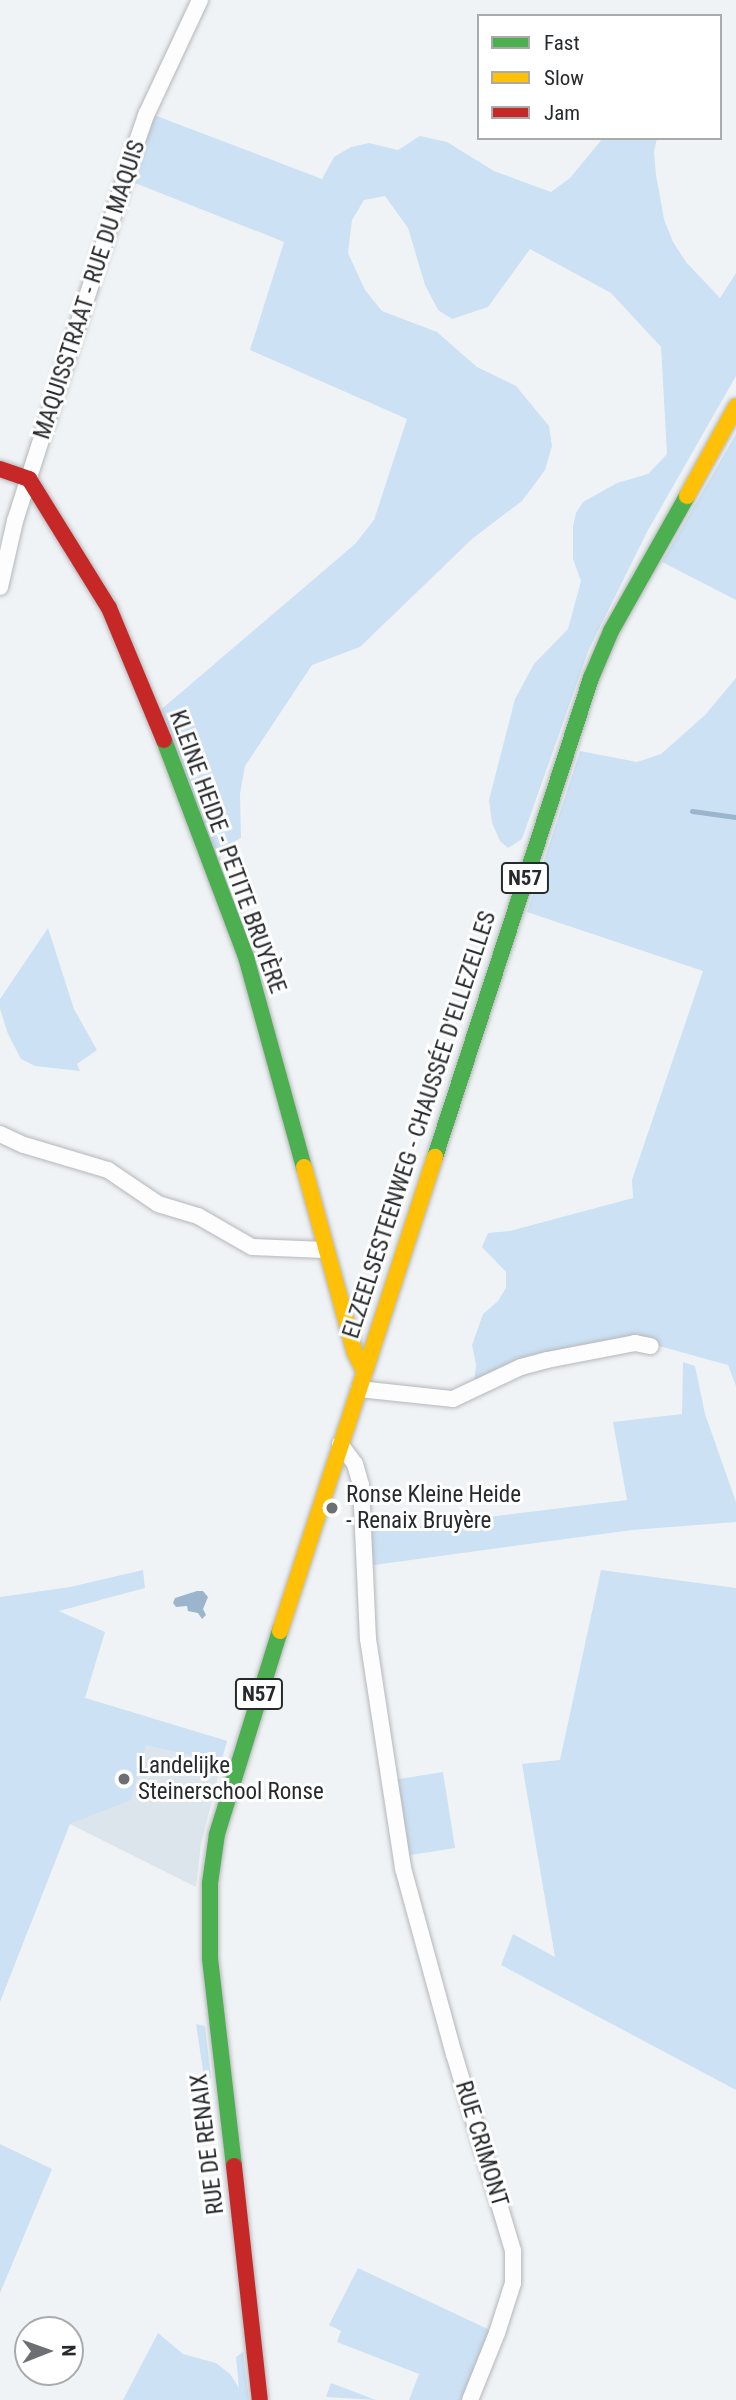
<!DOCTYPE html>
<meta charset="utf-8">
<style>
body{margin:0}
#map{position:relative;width:736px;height:2400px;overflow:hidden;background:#f0f3f6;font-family:"Roboto Condensed",sans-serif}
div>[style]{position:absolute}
.built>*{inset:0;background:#dde5ec}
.green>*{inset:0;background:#cce1f4;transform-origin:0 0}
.water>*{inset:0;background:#9bb5cd}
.stream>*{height:5px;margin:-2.5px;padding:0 2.5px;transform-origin:2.5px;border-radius:2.5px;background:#9bb5cd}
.roads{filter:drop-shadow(0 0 2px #b5b7ba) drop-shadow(0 0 2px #b5b7ba)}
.street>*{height:16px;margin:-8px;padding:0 8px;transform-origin:8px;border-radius:8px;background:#fdfdfe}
.fast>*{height:16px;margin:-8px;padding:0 8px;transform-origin:8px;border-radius:8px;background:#4caf50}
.slow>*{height:16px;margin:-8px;padding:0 8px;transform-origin:8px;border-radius:8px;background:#ffc107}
.jam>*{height:16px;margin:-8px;padding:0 8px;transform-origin:8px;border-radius:8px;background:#c62828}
.dots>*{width:19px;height:19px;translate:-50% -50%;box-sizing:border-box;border:4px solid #fff;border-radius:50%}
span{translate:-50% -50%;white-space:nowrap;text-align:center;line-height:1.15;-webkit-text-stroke:6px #fff;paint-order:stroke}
.shield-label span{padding:2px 5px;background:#fff;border:2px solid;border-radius:5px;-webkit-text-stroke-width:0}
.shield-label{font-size:21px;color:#272a2c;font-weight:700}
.street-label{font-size:23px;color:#272a2c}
.poi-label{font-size:23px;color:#272a2c}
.left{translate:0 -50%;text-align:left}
.legend{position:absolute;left:477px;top:14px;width:245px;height:126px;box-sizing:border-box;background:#fff;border:2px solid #a9aaab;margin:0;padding:9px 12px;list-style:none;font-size:21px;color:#272a2c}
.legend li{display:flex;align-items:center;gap:14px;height:35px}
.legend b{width:35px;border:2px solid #a9aaab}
.north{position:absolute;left:14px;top:2316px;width:70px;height:70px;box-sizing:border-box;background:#fff;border:2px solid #a9aaab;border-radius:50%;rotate:89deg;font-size:19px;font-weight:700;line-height:28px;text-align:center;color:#272a2c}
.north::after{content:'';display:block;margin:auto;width:24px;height:32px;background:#6d7073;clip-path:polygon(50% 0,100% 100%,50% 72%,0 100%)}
</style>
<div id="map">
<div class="built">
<div style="clip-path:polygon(26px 1680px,227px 1741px,201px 1844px,196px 1887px,70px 1824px)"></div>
</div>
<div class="green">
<div style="clip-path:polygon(154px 115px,322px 179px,334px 157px,351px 147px,369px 143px,398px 150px,420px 136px,447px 142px,494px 171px,551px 192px,570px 178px,603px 138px,657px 138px,654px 152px,656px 175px,664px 219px,673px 242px,686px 262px,720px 298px,736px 273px,736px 376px,647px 532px,589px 649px,522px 839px,508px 848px,500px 841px,492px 823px,489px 800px,515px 699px,534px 664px,568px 629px,581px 581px,573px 559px,573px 526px,576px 513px,583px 502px,617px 483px,648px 474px,667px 454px,661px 347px,611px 293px,530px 249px,488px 307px,452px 319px,438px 310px,425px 285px,408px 228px,385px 196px,364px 200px,352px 220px,348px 253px,365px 290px,382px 311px,437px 332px,477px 367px,516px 386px,549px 426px,552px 446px,545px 470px,522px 501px,472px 539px,360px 647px,312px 665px,245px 766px,240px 794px,241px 838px,213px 854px,157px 713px,355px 544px,374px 520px,407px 419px,250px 350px,284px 242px,130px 181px)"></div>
<div style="clip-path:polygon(736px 434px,736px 600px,662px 562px)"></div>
<div style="clip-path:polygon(736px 678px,736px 1386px,728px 1365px,637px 1340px,474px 1385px,476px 1365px,472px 1345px,483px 1314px,498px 1301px,506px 1288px,506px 1272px,482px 1247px,488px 1233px,510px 1231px,633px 1198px,632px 1180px,703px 971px,527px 912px,580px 751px,637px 762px,661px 754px,705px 715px)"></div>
<div style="clip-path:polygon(48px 928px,74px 1009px,97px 1050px,77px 1064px,80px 1071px,35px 1066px,21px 1059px,8px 1034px,0 1009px,0 999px)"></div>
<div style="clip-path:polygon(683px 1362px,695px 1366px,705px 1414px,736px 1502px,736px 1522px,632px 1530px,367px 1566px,366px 1532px,627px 1500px,613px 1422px,682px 1414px)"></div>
<div style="clip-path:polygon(143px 1570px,145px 1588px,59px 1611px,105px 1632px,85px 1698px,227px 1741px,220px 1762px,146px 1745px,131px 1800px,70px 1824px,0 2002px,0 1597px,70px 1587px)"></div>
<div style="clip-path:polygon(601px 1570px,736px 1588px,736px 2090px,501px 1965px,513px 1934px,555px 1957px,522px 1764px,560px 1760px)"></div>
<div style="left:443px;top:1772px;width:77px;height:48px;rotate:81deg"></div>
<div style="clip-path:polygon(196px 2024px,205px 2026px,211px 2078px,204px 2077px)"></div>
<div style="clip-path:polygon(0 2144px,52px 2169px,0 2293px)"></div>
<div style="clip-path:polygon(358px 2268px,492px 2331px,463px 2400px,409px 2400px,419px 2374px,337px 2342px,341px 2331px,329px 2325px)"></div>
<div style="clip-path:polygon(158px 2333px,183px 2354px,216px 2363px,230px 2374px,239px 2388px,236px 2357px,243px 2352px,249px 2400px,123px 2400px)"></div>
<div style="clip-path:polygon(331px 2383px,376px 2400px,326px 2397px)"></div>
</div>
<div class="water">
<div style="clip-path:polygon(197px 1591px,203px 1591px,208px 1597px,203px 1609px,206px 1615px,202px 1619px,198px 1613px,188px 1611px,187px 1606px,176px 1607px,173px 1603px,175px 1598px)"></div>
</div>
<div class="stream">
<div style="left:692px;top:811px;width:44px;rotate:7.8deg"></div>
</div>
<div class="roads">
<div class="street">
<div style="left:0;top:587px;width:68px;rotate:-77.2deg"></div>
<div style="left:15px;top:521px;width:390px;rotate:-72.2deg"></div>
<div style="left:134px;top:150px;width:39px;rotate:-71deg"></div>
<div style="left:147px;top:113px;width:125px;rotate:-64.9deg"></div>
<div style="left:0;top:1134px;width:26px;rotate:25deg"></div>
<div style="left:24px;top:1145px;width:88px;rotate:16.6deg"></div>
<div style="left:108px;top:1170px;width:60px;rotate:34.2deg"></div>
<div style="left:158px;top:1204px;width:42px;rotate:16.7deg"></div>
<div style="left:198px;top:1216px;width:62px;rotate:29.9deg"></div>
<div style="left:252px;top:1247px;width:73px;rotate:2.4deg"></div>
<div style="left:359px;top:1389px;width:95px;rotate:6.1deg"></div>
<div style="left:453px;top:1399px;width:75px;rotate:-25.2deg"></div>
<div style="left:521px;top:1367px;width:27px;rotate:-15deg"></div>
<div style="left:547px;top:1360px;width:90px;rotate:-10.9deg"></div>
<div style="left:635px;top:1343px;width:16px;rotate:11deg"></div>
<div style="left:340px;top:1444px;width:25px;rotate:53deg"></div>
<div style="left:355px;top:1464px;width:22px;rotate:74deg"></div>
<div style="left:361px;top:1485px;width:154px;rotate:87.4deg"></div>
<div style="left:368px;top:1639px;width:232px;rotate:81.3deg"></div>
<div style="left:403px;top:1868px;width:193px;rotate:74.7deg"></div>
<div style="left:454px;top:2054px;width:206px;rotate:73.3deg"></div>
<div style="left:513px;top:2251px;width:32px;rotate:90deg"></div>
<div style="left:513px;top:2283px;width:52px;rotate:107.7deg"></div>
<div style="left:497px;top:2333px;width:72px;rotate:111.9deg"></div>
</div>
<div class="fast">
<div style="left:164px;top:740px;width:232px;rotate:69.3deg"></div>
<div style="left:246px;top:957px;width:218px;rotate:74.6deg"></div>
<div style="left:435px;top:1157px;width:504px;rotate:-71.96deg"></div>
<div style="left:591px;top:678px;width:51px;rotate:-66.9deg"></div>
<div style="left:611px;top:631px;width:155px;rotate:-60.6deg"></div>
<div style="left:234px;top:2166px;width:210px;rotate:-96.6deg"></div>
<div style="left:210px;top:1957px;width:74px;rotate:-90deg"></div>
<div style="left:210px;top:1883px;width:49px;rotate:-81.9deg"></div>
<div style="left:217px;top:1834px;width:213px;rotate:-72.8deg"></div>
</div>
<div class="slow">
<div style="left:687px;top:496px;width:102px;rotate:-61.2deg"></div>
<div style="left:304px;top:1167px;width:193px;rotate:74.7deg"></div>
<div style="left:355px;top:1353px;width:20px;rotate:63deg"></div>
<div style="left:280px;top:1631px;width:499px;rotate:-71.9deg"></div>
</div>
<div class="jam">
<div style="left:0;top:469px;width:31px;rotate:19deg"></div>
<div style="left:29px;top:479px;width:152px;rotate:58.2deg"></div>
<div style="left:109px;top:608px;width:143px;rotate:67.4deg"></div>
<div style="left:234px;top:2166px;width:235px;rotate:83.7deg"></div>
</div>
</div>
<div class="dots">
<div style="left:332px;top:1508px;background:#6d7073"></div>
<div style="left:124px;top:1779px;background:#6d7073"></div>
</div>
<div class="shield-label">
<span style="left:525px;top:878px">N57</span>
<span style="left:259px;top:1694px">N57</span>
</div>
<div class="street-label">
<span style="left:90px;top:290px;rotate:-72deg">MAQUISSTRAAT - RUE DU MAQUIS</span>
<span style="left:227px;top:852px;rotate:70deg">KLEINE HEIDE - PETITE BRUYÈRE</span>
<span style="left:420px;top:1125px;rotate:-72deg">ELZEELSESTEENWEG - CHAUSSÉE D'ELLEZELLES</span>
<span style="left:208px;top:2144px;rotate:-97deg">RUE DE RENAIX</span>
<span style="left:481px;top:2144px;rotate:73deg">RUE CRIMONT</span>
</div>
<div class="poi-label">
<span class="left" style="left:346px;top:1508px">Ronse Kleine Heide<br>- Renaix Bruyère</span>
<span class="left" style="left:138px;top:1779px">Landelijke<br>Steinerschool Ronse</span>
</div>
<ul class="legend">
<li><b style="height:9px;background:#4caf50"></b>Fast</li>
<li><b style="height:9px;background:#ffc107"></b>Slow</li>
<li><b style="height:9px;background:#c62828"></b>Jam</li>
</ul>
<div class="north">N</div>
</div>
